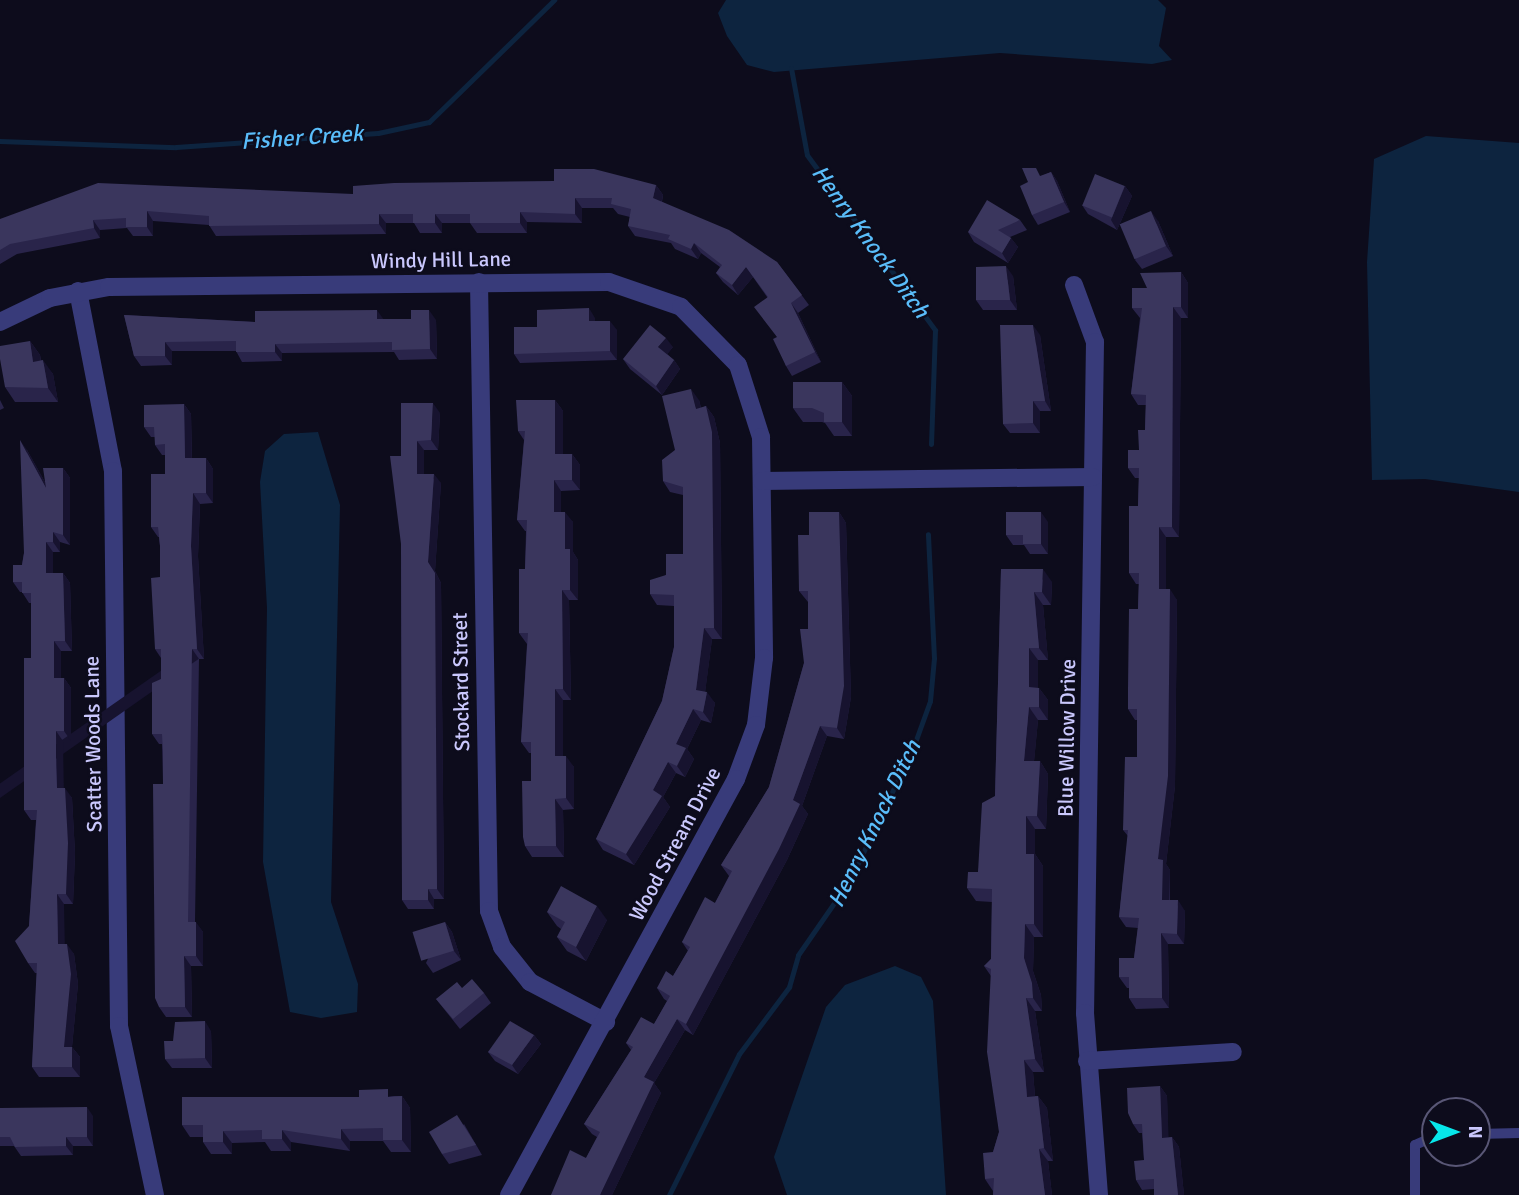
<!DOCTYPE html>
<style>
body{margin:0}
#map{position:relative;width:1519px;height:1195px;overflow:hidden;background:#0d0c1c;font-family:Signika,sans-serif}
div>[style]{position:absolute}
.water>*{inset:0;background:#0d243f}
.stream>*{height:5px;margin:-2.5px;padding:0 2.5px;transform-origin:2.5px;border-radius:2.5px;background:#0d243f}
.lane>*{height:10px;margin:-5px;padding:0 5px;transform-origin:5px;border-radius:5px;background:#383b7a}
.street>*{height:18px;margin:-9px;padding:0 9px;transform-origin:9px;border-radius:9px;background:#383b7a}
.wall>*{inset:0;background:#29244a}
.shaded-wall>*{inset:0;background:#17132f;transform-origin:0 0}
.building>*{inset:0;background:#3a365d;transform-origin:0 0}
span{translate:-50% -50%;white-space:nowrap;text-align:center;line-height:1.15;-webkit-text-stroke:5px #0d0c1c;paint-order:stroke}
.street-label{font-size:21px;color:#cac8fd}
.water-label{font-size:23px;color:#5abdfa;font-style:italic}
.north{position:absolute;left:1421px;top:1097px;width:70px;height:70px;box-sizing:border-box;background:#0d0c1c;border:2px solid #595776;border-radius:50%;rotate:90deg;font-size:19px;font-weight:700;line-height:28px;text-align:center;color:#cac8fd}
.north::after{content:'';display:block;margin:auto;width:24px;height:32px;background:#07e7ea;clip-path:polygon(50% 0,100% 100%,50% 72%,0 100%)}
</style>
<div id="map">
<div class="water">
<div style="clip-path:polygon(726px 0,1158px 0,1166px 8px,1159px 46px,1172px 60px,1152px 64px,1000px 53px,774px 72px,747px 65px,727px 36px,718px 13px)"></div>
<div style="clip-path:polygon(1426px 136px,1519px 143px,1519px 492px,1425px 479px,1372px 480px,1367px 262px,1374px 159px)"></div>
<div style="clip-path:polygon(318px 432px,340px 505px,331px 902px,358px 984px,357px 1012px,321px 1018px,290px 1012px,263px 862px,267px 608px,260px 482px,265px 451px,284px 434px)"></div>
<div style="clip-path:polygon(895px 966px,921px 977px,933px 1001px,946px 1195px,787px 1195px,774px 1157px,826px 1007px,845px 985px)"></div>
</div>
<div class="stream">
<div style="left:791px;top:68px;width:88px;rotate:79.6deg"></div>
<div style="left:807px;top:155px;width:217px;rotate:53.8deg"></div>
<div style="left:935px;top:330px;width:114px;rotate:92deg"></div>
<div style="left:0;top:141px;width:176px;rotate:2deg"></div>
<div style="left:176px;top:147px;width:202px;rotate:-4deg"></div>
<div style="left:378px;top:133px;width:52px;rotate:-12.2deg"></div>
<div style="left:429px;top:122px;width:175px;rotate:-44.3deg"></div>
<div style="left:669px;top:1195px;width:157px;rotate:-63.6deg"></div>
<div style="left:739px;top:1054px;width:84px;rotate:-53.3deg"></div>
<div style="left:789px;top:987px;width:33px;rotate:-74deg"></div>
<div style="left:798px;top:955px;width:91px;rotate:-55.3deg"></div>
<div style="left:850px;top:880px;width:146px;rotate:-64.5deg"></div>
<div style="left:913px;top:748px;width:50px;rotate:-70.1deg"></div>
<div style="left:930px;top:701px;width:43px;rotate:-84.7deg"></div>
<div style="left:934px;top:658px;width:124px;rotate:-92.8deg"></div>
</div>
<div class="lane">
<div style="left:1477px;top:1134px;width:42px;rotate:-1.4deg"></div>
<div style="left:1415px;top:1195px;width:50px;rotate:-90deg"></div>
<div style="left:1415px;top:1145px;width:22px;rotate:-24deg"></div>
</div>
<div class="street">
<div style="left:479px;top:282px;width:629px;rotate:89.09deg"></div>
<div style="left:489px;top:911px;width:38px;rotate:70deg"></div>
<div style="left:502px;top:947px;width:45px;rotate:51.3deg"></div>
<div style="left:530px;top:982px;width:86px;rotate:27.8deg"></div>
<div style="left:1074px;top:285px;width:61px;rotate:69.8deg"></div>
<div style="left:1095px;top:342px;width:671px;rotate:90.85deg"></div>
<div style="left:1085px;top:1013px;width:183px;rotate:85.6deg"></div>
<div style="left:78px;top:291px;width:183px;rotate:79deg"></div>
<div style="left:113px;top:471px;width:555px;rotate:89.38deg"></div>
<div style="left:119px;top:1026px;width:173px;rotate:78deg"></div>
<div style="left:0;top:322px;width:55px;rotate:-25.6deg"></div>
<div style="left:50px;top:298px;width:60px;rotate:-10.6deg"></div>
<div style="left:109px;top:287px;width:500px;rotate:-0.57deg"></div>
<div style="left:609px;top:282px;width:76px;rotate:19.1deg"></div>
<div style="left:681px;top:307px;width:81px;rotate:45.5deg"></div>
<div style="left:738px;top:365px;width:76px;rotate:72.3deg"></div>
<div style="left:761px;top:437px;width:221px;rotate:89.2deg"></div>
<div style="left:764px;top:658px;width:67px;rotate:96.8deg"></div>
<div style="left:756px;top:725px;width:58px;rotate:110.3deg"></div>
<div style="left:736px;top:779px;width:474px;rotate:118.6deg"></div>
<div style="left:762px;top:481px;width:331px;rotate:-0.7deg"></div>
<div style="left:1087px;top:1061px;width:146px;rotate:-3.5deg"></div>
</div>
<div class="wall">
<div style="clip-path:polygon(1051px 172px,1057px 181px,1070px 212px,1038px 225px,1032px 215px,1028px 182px)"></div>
<div style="clip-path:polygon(656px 185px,663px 195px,662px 202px,777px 262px,809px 305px,798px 313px,821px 362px,792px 376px,786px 366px,777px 337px,767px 297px,753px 277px,738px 295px,723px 282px,716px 273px,720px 267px,701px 253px,698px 259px,675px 249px,671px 243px,635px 236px,628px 226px,630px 217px,618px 214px,613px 208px,582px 208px,582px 223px,527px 222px,527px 233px,477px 233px,470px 223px,442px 223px,442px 233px,420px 233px,414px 223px,386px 223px,386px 234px,216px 236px,209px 225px,153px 221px,153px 236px,133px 236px,127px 228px,100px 230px,100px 238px,17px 254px,0 264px,0 219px,353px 194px)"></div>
<div style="clip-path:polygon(1125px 186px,1132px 196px,1117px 230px,1088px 214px,1082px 205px)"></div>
<div style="clip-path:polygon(1020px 220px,1027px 230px,1010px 237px,1018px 247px,1008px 263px,974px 242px,968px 232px)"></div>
<div style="clip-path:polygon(1158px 221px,1173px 256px,1142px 269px,1135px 260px)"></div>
<div style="clip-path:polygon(1181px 272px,1188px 283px,1188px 318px,1181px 318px,1179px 537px,1166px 537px,1166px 589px,1177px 600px,1175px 786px,1166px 864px,1170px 870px,1170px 900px,1185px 911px,1184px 944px,1168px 944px,1169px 1008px,1136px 1009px,1129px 998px,1129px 988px,1127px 988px,1119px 977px,1134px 958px,1138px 928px,1126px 927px,1119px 917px,1128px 836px,1123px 830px,1137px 757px,1137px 720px,1135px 720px,1128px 709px,1138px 609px,1139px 584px,1136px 584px,1129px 573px,1138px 506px,1139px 478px,1135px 478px,1128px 468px,1139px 450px,1145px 430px,1146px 405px,1138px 405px,1131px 394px,1140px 318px,1132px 308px)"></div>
<div style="clip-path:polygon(1013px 276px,1017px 310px,983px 310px,976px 300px)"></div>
<div style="clip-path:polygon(124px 315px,255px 322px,384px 319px,436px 320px,437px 359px,399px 360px,394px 352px,282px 353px,282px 361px,242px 362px,236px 351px,172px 351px,172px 365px,141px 366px,134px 356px)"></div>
<div style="clip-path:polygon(595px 318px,595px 321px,617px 330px,617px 360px,520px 363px,514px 354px,537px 327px)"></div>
<div style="clip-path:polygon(1040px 335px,1051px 411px,1040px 411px,1040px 433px,1010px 433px,1003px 424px)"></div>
<div style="clip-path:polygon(30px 341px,40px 355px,41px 360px,53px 374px,58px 402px,15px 402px,5px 387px)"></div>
<div style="clip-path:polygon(673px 347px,667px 354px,674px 360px,680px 369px,662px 395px,630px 369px,623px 359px)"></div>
<div style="clip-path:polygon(842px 382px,852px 396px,852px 436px,834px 436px,825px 423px,822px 422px,803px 422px,793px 408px)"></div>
<div style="clip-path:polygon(0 400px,4px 408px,0 410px)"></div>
<div style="clip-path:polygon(555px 400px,563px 411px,563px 454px,572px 454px,580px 465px,580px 490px,561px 491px,561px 512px,573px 522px,573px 552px,578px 560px,578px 600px,569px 600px,571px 700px,563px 700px,563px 756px,574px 767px,574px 809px,563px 810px,564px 857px,532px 857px,525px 846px,531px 781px,531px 753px,529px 753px,521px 742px,527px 644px,519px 633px,525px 569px,526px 531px,525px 531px,517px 520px,524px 440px,518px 431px)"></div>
<div style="clip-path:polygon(699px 400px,701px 408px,706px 406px,714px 417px,720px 443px,722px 639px,712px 639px,705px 692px,715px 703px,711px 723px,701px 720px,687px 749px,694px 759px,685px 777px,676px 773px,663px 797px,670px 807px,634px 865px,603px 850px,596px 839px,662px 701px,674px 647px,674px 606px,657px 605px,650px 594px,683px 554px,683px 495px,670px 492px,663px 481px,675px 450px)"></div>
<div style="clip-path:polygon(184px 404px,191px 414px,192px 458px,206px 458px,213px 469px,213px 503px,200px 504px,198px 556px,204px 659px,199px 659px,195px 922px,203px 932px,203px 966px,191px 966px,192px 1017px,166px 1017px,159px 1007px,163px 784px,162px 744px,159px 744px,152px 734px,161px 679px,161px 658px,155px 649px,160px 577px,160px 546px,159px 537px,158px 537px,151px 527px,165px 474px,165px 455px,162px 455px,155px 445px,155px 437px,151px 437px,144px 427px)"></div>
<div style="clip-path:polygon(440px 413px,438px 450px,424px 450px,424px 474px,441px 483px,435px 571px,441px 583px,444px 899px,434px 899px,434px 909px,408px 909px,402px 900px,401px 456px)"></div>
<div style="clip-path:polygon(27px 450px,46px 484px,63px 468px,70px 478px,70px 545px,60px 542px,60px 552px,53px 552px,53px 573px,63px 573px,70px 583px,72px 651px,61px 651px,61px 678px,64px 678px,71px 688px,71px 741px,63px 741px,63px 788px,72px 798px,75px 853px,73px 904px,64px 904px,64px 944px,74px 954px,78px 984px,72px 1047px,80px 1057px,80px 1077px,39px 1077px,32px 1067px,37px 973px,35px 973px,28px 963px,29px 926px,36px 820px,31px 820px,24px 810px,31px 658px,31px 603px,29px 603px,22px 592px,20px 592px,13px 582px,22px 565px,24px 553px)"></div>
<div style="clip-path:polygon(839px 512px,846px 523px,851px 697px,844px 739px,827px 736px,802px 806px,808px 814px,787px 860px,693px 1035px,685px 1030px,654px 1083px,661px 1093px,612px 1195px,551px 1195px,586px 1158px,597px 1137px,592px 1134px,584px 1124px,631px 1050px,626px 1043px,654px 1024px,667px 1001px,664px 999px,657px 988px,673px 976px,688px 951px,682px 942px,715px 903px,729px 876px,721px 865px,769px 787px,804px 663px,808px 629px,808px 602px,799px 591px,809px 535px)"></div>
<div style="clip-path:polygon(1048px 522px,1048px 554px,1030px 554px,1024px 545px,1013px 545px,1006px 535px)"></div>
<div style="clip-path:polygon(1001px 569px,1052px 582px,1051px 605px,1043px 605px,1048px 660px,1038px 660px,1038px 688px,1039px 688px,1048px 700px,1048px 720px,1038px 720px,1034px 761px,1040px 761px,1048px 774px,1046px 829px,1035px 829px,1035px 854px,1043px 866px,1043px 937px,1034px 937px,1033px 971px,1041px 995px,1042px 1011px,1035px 1011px,1044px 1072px,1033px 1072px,1035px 1096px,1038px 1096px,1047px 1108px,1053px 1161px,1048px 1161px,1052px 1195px,993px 1195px,993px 1191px,985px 1179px,999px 1132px,991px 976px,984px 966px,991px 959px,992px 902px,976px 901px,967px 888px,978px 872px,995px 796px)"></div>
<div style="clip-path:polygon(547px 912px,607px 920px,586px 961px,567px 951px,557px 937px,561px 929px,557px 926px)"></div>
<div style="clip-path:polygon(445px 922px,452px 932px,461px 960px,433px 973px,426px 963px)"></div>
<div style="clip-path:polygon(462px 988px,484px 993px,491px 1003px,460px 1029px,436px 999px)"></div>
<div style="clip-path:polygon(211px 1031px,212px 1068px,172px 1068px,165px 1059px,173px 1041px)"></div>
<div style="clip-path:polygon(534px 1035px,541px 1044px,518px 1074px,495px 1061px,488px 1052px)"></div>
<div style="clip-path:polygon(1160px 1086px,1167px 1096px,1168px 1138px,1172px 1137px,1179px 1147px,1184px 1195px,1154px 1195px,1154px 1189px,1142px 1190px,1136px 1180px,1144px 1160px,1142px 1133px,1139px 1133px,1133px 1124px)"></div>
<div style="clip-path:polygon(394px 1096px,402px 1096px,410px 1108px,411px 1152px,391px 1152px,383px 1141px,350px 1141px,350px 1151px,291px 1142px,291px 1151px,271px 1151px,265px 1142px,232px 1143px,232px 1154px,211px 1154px,203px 1142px,203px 1137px,190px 1137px,182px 1125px)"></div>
<div style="clip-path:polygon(0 1108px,93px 1116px,93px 1146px,73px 1146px,73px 1155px,21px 1156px,14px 1146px,0 1146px)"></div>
<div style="clip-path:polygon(464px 1124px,482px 1155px,449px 1164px,442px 1154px)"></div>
</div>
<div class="shaded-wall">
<div style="clip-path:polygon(1051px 172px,1057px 181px,1070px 212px,1064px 202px)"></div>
<div style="clip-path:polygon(656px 185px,663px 195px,660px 208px,653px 198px)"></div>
<div style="clip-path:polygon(1125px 186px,1132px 196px,1117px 230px,1111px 220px)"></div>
<div style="clip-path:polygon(575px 198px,582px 208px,582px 223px,575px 214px)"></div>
<div style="clip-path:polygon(147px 211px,153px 221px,153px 236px,147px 227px)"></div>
<div style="clip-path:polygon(1151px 211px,1158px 221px,1173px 256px,1166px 246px)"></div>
<div style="clip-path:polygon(520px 212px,527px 222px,527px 233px,520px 223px)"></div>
<div style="clip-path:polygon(379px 214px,386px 223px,386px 234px,379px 224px)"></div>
<div style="clip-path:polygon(435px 214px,442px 223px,442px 233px,435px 223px)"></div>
<div style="clip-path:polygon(93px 220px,100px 230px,100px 238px,94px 228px)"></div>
<div style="clip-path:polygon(1011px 238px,1018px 247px,1008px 263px,1002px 253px)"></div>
<div style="clip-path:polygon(694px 243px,701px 253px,698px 259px,691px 249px)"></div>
<div style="clip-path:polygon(1006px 266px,1013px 276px,1017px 310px,1010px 300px)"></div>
<div style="clip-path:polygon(746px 267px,753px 277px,738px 295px,732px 285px)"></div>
<div style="clip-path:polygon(1181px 272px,1188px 283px,1188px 318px,1181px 307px)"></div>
<div style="clip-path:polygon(791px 303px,798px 313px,821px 362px,815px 352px)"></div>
<div style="clip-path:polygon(1173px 307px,1181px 318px,1179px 537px,1172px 527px)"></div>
<div style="clip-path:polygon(589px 308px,595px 318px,595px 330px,589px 321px)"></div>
<div style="clip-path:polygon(377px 310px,384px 320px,377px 319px)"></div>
<div style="clip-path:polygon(429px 310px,436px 320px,437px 359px,430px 349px)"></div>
<div style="clip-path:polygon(610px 321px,617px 330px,617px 360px,610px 351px)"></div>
<div style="clip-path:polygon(1033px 325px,1040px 335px,1051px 411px,1045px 401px)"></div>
<div style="clip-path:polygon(666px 338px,673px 347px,665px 357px,658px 347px)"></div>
<div style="clip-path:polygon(30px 341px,40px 355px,43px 376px,33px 362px)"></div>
<div style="clip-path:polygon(165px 342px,172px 351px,172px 365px,165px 356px)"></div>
<div style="clip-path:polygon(275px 344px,282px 353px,282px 361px,275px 352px)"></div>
<div style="clip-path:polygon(43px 360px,53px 374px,58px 402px,48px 388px)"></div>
<div style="clip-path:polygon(674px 360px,680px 369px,662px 395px,656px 386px)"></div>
<div style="clip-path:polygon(842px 382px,852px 396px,852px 436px,842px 422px)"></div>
<div style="clip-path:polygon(691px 389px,699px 400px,704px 420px,696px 409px)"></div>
<div style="clip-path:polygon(555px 400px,563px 411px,563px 465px,555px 454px)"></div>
<div style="clip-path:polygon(1033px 401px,1040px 411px,1040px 433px,1033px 423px)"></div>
<div style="clip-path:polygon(433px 403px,440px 413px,438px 450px,431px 440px)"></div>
<div style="clip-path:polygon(184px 404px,191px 414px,192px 469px,185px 458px)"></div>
<div style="clip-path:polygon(706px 406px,714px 417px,720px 443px,722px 639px,714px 628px)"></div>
<div style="clip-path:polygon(20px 440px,27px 450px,54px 498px,46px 488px)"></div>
<div style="clip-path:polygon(417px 441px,424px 450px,424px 483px,417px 474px)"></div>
<div style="clip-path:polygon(572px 454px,580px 465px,580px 490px,572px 480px)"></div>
<div style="clip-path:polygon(206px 458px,213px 469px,213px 503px,206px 493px)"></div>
<div style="clip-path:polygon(63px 468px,70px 478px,70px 545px,63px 535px)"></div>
<div style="clip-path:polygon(434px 474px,441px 483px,435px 571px,441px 583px,444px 899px,437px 889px,428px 562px)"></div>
<div style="clip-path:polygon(554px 480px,561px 491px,561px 522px,554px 512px)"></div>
<div style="clip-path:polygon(193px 493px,200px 504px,198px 556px,204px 659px,197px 649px,191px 546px)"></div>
<div style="clip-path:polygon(565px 512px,573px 522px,573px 552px,578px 560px,578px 600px,570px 590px,565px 549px)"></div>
<div style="clip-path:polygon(839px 512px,846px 523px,851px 697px,844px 739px,837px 728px)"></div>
<div style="clip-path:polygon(1041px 512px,1048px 522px,1048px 554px,1041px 544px)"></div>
<div style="clip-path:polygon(1159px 527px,1166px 537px,1166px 599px,1159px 589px)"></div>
<div style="clip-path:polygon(53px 532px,60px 542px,60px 552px,53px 542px)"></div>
<div style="clip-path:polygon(46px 542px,53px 552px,53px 583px,46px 573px)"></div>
<div style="clip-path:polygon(1043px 569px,1052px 582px,1051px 605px,1042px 592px)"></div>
<div style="clip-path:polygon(63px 573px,70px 583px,72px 651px,65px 641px)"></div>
<div style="clip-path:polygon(1170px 589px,1177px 600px,1175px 786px,1166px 864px,1170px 870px,1169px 910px,1162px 900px,1158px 859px)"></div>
<div style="clip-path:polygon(562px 590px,569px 600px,571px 700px,563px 689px)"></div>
<div style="clip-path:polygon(1034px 592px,1043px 605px,1048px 660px,1039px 648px)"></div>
<div style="clip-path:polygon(704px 628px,712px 639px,704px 701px,696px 690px)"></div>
<div style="clip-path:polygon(54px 641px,61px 651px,61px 688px,54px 678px)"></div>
<div style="clip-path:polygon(1029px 648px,1038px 660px,1038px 700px,1029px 687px)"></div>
<div style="left:192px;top:649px;width:12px;height:273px;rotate:55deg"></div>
<div style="clip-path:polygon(64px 678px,71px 688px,71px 741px,64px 731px)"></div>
<div style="clip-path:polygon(1039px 688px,1048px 700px,1048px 720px,1039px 707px)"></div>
<div style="clip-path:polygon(555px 689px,563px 700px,563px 767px,555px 756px)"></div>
<div style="clip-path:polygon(707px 692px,715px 703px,711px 723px,703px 712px)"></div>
<div style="clip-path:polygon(1029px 707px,1038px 720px,1033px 773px,1024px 761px)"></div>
<div style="clip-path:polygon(693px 709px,701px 720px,687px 749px,694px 759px,685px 777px,677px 766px,676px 744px)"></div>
<div style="clip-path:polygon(820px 726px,827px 736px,802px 806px,808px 814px,787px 860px,693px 1035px,686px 1024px,793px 800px)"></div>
<div style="clip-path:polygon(56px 731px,63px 741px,64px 798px,57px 788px)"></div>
<div style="clip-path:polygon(566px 756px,574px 767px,574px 809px,566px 798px)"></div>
<div style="clip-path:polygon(1040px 761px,1048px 774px,1046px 829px,1037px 816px)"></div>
<div style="clip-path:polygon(668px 762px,676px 773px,663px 797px,670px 807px,634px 865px,626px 854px,653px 790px)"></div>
<div style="clip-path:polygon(65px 788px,72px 798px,75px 853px,73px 904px,66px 894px)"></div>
<div style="clip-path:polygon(555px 799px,563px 810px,564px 857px,556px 846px)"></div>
<div style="clip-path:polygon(1026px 816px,1035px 829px,1035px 854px,1043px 866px,1043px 937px,1034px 924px,1026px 854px)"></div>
<div style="clip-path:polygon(428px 889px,434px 899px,434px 909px,428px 900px)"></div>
<div style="clip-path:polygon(57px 894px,64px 904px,65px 954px,58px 944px)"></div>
<div style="clip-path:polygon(1178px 900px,1185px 911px,1184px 944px,1177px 934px)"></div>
<div style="clip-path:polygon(597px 906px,607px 920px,586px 961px,576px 947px)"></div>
<div style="clip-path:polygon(196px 922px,203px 932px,203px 966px,196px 956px)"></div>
<div style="clip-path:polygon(445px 922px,452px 932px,461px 960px,454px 951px)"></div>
<div style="clip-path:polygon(1025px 924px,1034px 937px,1033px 971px,1041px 995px,1042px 1011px,1033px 998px,1024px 958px)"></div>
<div style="clip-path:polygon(1161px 933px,1168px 944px,1169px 1008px,1162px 998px)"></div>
<div style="clip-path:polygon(67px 944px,74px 954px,78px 984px,71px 1057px,64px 1047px)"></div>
<div style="clip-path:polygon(184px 956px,191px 966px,192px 1017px,185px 1007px)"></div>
<div style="clip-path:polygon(1026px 998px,1035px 1011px,1044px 1072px,1035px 1059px)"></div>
<div style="clip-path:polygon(677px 1019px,685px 1030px,654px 1083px,661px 1093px,612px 1195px,600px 1195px,644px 1077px)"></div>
<div style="clip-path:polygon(205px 1021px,211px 1031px,212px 1068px,205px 1058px)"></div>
<div style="clip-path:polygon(534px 1035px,541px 1044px,518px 1074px,512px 1065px)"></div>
<div style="clip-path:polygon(72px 1047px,80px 1057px,80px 1077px,72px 1067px)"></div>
<div style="clip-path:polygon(1024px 1060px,1033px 1072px,1036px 1109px,1027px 1097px)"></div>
<div style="clip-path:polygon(1160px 1086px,1167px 1096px,1169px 1148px,1162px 1138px)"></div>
<div style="clip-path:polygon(402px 1096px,410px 1108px,411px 1152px,402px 1140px)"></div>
<div style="clip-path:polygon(1038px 1096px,1047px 1108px,1053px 1161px,1044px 1148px)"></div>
<div style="clip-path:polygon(87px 1107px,93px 1116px,93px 1146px,87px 1137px)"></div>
<div style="clip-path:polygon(341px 1129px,350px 1141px,350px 1151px,341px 1139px)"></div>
<div style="clip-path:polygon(282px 1130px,291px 1142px,291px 1151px,282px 1139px)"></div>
<div style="clip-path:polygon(223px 1131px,232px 1143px,232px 1154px,223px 1142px)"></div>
<div style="clip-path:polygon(66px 1137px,73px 1146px,73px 1155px,66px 1146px)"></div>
<div style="clip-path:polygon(1172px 1137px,1179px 1147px,1184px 1195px,1178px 1195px)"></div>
<div style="clip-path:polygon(1039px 1149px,1048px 1161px,1052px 1195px,1045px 1195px)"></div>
</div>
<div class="building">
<div style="clip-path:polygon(1022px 168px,1036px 168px,1040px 176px,1051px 172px,1064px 202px,1032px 215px,1020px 186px,1028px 182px)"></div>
<div style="clip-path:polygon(554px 169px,594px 169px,656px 185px,653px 198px,729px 230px,777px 262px,802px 295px,791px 303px,815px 352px,786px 366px,773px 339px,777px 337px,754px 307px,768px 297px,746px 267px,732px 285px,716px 273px,722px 265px,694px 243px,691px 249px,668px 239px,670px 235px,628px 226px,631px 209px,611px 204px,612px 198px,575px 198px,575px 214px,520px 212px,520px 223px,470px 223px,470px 214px,435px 214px,435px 223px,413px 223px,413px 214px,379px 214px,379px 224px,209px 226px,209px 216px,147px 211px,147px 227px,126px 227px,126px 218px,93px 220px,94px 228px,10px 244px,0 250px,0 219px,98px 183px,353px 194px,353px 186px,394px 183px,554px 181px)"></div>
<div style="left:1095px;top:174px;width:32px;height:34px;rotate:22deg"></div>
<div style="clip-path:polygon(987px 200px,1020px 220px,998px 230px,1011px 238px,1002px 253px,968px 232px)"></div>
<div style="left:1151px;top:211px;width:38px;height:34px;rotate:67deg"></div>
<div style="clip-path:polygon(1006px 266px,1010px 300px,976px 300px,976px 267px)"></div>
<div style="clip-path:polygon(1181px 272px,1181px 307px,1173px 307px,1172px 527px,1159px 527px,1159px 589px,1170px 589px,1168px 776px,1158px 859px,1163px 860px,1162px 900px,1178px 900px,1177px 934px,1161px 933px,1162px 998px,1129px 998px,1129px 977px,1119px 977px,1119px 958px,1134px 958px,1139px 918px,1119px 917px,1128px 830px,1123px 830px,1125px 757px,1137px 757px,1137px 709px,1128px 709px,1128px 689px,1129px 609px,1138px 609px,1139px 573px,1129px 573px,1129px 506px,1138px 506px,1139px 468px,1128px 468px,1128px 450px,1139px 450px,1138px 430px,1145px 430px,1146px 395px,1131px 394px,1142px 308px,1132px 308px,1132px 288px,1147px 288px,1140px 273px)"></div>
<div style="clip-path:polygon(589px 308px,589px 321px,610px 321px,610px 351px,514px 354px,514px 327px,537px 327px,537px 310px)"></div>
<div style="clip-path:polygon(377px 310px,377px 319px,411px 319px,411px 310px,429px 310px,430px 349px,392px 350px,392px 342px,275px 344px,275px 352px,236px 352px,236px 341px,165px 342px,165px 356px,134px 356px,124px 315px,255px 322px,255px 311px)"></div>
<div style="clip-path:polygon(650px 325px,666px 338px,658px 347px,674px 360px,656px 386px,623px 359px)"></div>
<div style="clip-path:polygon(1000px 325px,1033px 325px,1045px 401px,1033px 401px,1033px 423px,1003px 424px)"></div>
<div style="clip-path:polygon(30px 341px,33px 362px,43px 360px,48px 388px,5px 387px,0 359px,0 346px)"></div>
<div style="clip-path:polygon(793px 382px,842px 382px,842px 422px,824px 422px,824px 413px,812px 408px,793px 408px)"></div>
<div style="clip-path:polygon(691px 389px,696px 409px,706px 406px,712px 432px,714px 628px,704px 628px,696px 690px,707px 692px,703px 712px,693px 709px,676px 744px,686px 748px,677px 766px,668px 762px,653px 790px,662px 796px,626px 854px,596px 839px,662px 701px,674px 647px,674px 595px,650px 594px,650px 580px,666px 575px,666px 554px,683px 554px,683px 487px,663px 481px,662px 460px,675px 450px,662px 396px)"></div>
<div style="clip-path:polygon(516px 400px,555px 400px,555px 454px,572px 454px,572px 480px,554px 480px,554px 512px,565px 512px,565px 549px,570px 549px,570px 590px,562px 590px,563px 689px,555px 689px,555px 756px,566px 756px,566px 798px,555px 799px,556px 846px,525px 846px,523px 837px,522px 781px,531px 781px,531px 742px,521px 742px,528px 633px,519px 633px,519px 569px,525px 569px,527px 520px,517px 520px,525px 431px,518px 431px)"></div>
<div style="clip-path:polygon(401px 403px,433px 403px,431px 440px,417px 441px,417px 474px,434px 474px,428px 562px,435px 573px,437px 889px,428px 889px,428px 900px,402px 900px,401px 544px,390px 456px,401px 456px)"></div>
<div style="clip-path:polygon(184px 404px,185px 458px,206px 458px,206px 493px,193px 493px,191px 546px,197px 649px,192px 649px,188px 922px,196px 922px,196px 956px,184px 956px,185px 1007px,159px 1007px,155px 998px,153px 784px,163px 784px,163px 752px,162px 734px,152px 734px,152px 683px,161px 679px,161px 649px,155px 649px,151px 578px,160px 577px,160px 546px,158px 527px,151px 527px,151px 474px,165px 474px,165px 444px,155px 445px,154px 427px,144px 427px,144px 405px)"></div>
<div style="clip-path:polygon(20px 440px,46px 488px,43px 468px,63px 468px,63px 535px,53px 532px,53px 542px,46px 542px,46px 573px,63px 573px,65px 641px,54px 641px,54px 678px,64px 678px,64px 731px,56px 731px,56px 765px,57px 788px,65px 788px,68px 843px,66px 894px,57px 894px,58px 944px,67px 944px,71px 974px,64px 1047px,72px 1047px,72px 1067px,32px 1067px,37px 963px,28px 963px,15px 941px,29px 926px,37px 810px,24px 810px,24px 658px,31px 658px,31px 593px,22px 593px,22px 582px,13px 582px,13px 565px,22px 565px,24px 553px)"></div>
<div style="clip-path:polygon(809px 512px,839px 512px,844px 686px,837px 728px,820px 726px,793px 800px,800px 804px,779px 849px,686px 1024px,677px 1019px,644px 1077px,654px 1082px,600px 1195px,551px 1195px,570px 1150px,586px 1158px,600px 1132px,584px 1124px,633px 1047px,626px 1043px,641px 1017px,654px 1024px,670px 996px,657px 988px,666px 971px,673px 976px,690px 947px,682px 942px,705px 897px,715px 903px,732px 871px,721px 865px,769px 787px,804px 663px,800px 629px,808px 629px,808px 591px,799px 591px,798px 535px,809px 535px)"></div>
<div style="clip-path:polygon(1006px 512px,1041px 512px,1041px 544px,1023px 544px,1023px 535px,1006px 535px)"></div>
<div style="clip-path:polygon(1001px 569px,1043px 569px,1042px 592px,1034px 592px,1039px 648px,1029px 648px,1029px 687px,1039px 688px,1039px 707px,1029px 707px,1024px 761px,1040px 761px,1037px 816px,1026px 816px,1026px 854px,1034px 854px,1034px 924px,1025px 924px,1024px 958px,1032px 983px,1033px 998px,1026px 998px,1035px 1059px,1024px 1060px,1027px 1097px,1038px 1096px,1044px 1148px,1039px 1149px,1045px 1195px,993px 1195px,994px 1178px,985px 1179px,983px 1153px,993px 1152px,999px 1132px,987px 1052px,991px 969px,984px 966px,991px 959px,992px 889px,967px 888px,968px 872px,978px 872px,982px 803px,995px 796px)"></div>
<div style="clip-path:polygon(561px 886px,597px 906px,576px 947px,557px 937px,565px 922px,547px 912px)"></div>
<div style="left:445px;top:922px;width:30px;height:34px;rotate:73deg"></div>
<div style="clip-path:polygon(472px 979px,484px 993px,453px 1019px,436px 999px,457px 982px,462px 988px)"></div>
<div style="clip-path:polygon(205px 1021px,205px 1058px,165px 1059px,164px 1041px,173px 1041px,175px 1022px)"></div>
<div style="clip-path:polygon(510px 1021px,534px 1035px,512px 1065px,488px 1052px)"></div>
<div style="clip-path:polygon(1160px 1086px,1162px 1138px,1172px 1137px,1178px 1195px,1154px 1195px,1154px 1179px,1136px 1180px,1134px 1161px,1144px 1160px,1142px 1124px,1133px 1124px,1128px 1113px,1127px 1088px)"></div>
<div style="clip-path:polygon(388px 1089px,388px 1097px,402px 1096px,402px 1140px,383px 1140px,383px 1128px,341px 1129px,341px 1139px,282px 1130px,282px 1139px,262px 1139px,262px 1130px,223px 1131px,223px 1142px,203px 1142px,203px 1125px,182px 1125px,182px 1097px,359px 1097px,359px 1090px)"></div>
<div style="clip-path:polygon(87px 1107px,87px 1137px,66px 1137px,66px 1146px,15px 1147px,10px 1137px,0 1137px,0 1108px)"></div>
<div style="clip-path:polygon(457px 1115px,476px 1145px,442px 1154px,429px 1132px)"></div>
</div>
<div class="street-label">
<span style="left:441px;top:260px;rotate:-1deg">Windy Hill Lane</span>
<span style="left:461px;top:682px;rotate:-91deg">Stockard Street</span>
<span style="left:1067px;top:738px;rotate:-89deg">Blue Willow Drive</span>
<span style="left:93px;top:744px;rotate:-91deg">Scatter Woods Lane</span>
<span style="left:675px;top:844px;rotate:-62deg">Wood Stream Drive</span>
</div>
<div class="water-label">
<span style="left:302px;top:138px;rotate:-4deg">Fisher Creek</span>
<span style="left:870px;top:242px;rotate:54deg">Henry Knock Ditch</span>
<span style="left:875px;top:824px;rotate:-64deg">Henry Knock Ditch</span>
</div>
<div class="north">N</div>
</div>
